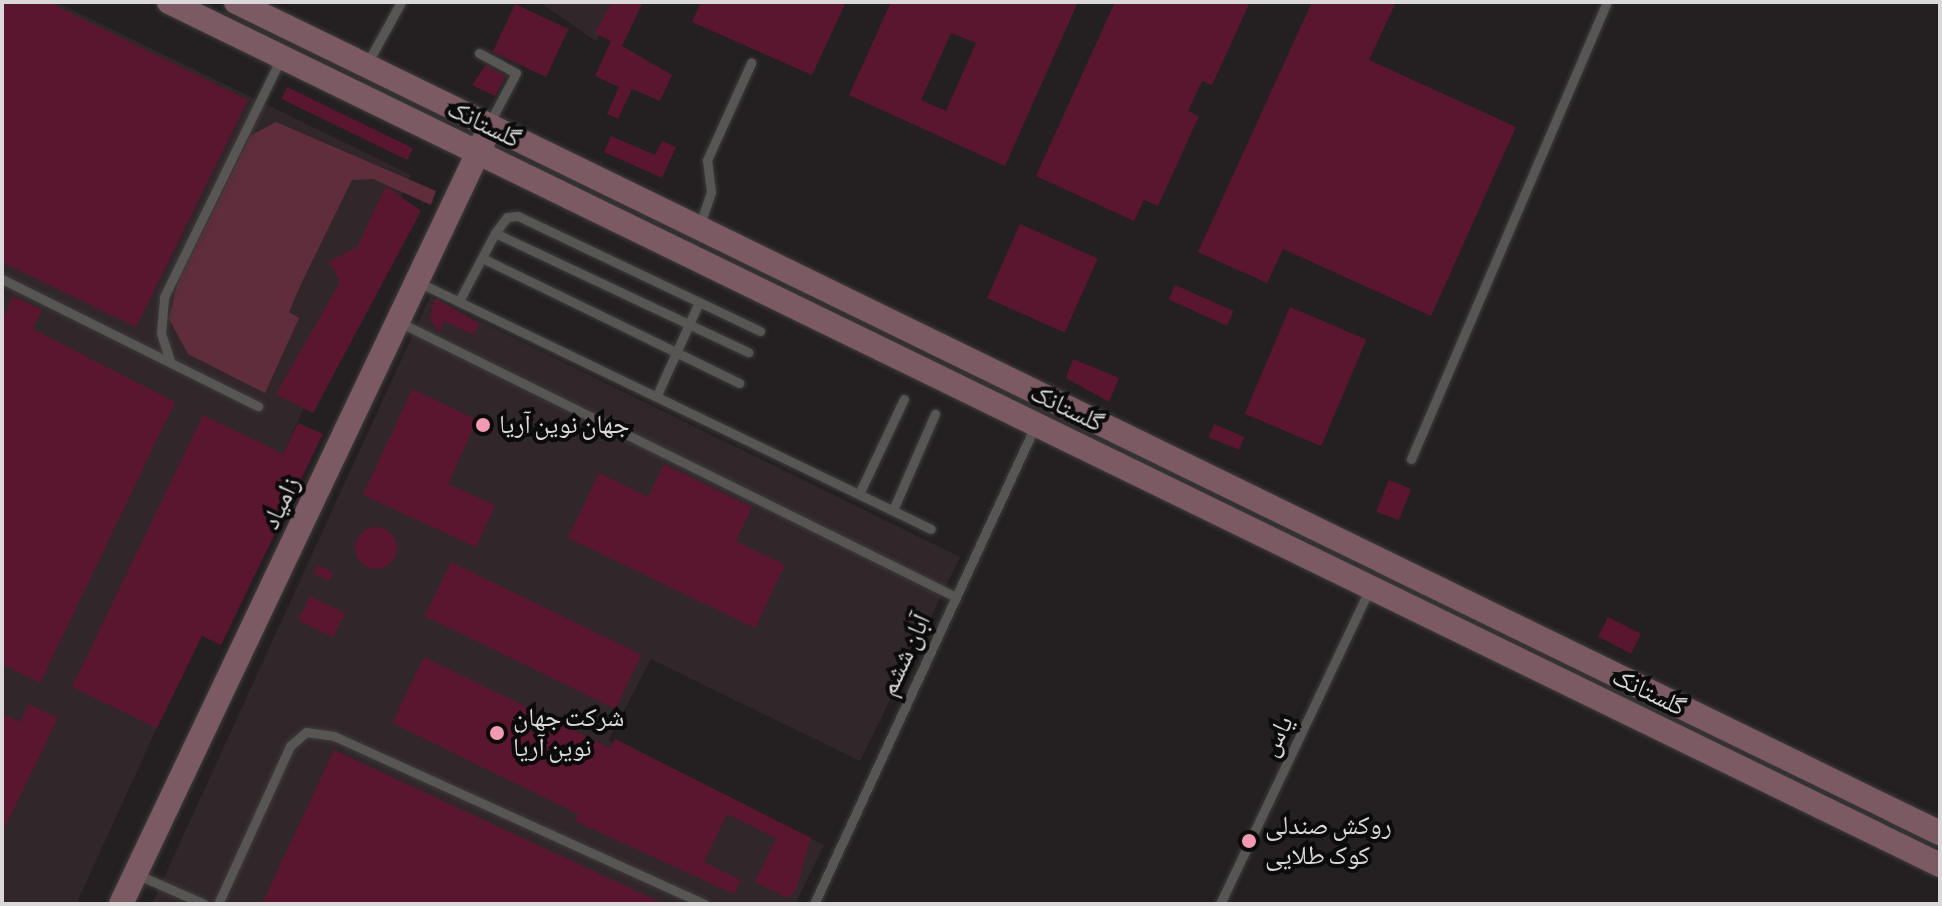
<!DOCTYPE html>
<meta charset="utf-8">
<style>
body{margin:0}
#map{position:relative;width:1942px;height:906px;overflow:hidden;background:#242021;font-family:"Asap Condensed","Noto Naskh Arabic",sans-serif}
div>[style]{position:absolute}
.built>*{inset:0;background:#31272a}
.green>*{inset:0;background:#602d3c}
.building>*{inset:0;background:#5a162f;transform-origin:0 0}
.round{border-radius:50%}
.roads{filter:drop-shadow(0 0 2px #3e3b3c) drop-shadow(0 0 2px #3e3b3c)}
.lane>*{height:9px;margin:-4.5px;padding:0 4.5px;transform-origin:4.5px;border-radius:4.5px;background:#585555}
.secondary>*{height:24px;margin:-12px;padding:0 12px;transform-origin:12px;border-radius:12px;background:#7c5a64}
.dots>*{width:22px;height:22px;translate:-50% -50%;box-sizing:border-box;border:4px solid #0c0b0b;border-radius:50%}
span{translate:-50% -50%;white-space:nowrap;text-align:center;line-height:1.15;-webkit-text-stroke:8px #0c0b0b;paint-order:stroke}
.street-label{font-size:26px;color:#dad8d8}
.poi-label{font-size:26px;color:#dad8d8}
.left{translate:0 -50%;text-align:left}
.frame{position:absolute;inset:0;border:4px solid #dad8d8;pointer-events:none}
</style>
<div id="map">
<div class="built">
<div style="clip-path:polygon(2px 2px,56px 2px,411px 175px,76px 904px,2px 904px)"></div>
<div style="clip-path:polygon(539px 2px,617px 2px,596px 41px)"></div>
<div style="clip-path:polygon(430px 297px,960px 557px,860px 761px,651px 659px,608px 741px,824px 845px,795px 904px,152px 904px)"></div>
</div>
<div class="green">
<div style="clip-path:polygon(276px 122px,436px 191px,431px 205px,373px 179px,352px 180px,301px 284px,289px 312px,299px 318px,265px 393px,188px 354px,169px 319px,177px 284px,250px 136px)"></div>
</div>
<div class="building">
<div style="clip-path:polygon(2px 2px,48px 2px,248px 100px,136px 327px,2px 262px)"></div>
<div style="clip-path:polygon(612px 2px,643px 2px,622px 46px,672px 75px,660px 101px,632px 89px,618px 119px,607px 114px,619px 87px,595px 76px,611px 41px,595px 33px)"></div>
<div style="clip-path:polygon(701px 2px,846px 2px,812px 75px,692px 22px)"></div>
<div style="clip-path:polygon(evenodd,891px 2px,1078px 2px,1005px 166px,849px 95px,891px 2px,951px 33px,976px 43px,946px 111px,921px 100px,951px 33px)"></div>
<div style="clip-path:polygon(1115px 2px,1250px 2px,1212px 85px,1202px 81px,1188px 111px,1199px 116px,1158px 206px,1144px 200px,1134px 221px,1036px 176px)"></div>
<div style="clip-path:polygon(1312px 2px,1396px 2px,1369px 60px,1516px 127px,1431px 316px,1283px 249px,1267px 283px,1198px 252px)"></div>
<div style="left:515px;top:4px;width:59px;height:53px;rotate:25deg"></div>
<div style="clip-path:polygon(486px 65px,506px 76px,495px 96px,472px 85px)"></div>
<div style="left:287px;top:87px;width:140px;height:13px;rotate:26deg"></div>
<div style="clip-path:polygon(611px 136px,655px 155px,662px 141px,676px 147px,662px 178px,604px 152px)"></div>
<div style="clip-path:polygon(386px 186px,421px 211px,313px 413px,276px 394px,340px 282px,329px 261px,357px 247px)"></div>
<div style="left:1020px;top:224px;width:85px;height:81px;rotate:24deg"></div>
<div style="left:1175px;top:285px;width:64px;height:16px;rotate:24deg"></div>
<div style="clip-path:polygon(13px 296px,42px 310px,33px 329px,175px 402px,40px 683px,2px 664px,2px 320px)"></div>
<div style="clip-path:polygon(435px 298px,479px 323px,474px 335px,444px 321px,439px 333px,430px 318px)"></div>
<div style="left:1290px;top:307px;width:83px;height:116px;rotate:23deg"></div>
<div style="clip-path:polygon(1073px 359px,1119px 378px,1109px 402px,1066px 378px)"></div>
<div style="clip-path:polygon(412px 389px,477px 420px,448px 484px,495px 505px,476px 547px,363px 495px)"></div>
<div style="clip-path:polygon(203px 415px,283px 454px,298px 423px,323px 434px,221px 645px,202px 636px,157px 728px,72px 687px)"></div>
<div style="left:1214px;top:424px;width:33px;height:14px;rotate:23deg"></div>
<div style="clip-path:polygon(664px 464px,752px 507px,736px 541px,785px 565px,755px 628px,568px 538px,599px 473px,648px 497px)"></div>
<div style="left:1389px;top:480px;width:24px;height:34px;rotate:22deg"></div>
<div class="round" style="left:355px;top:527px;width:42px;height:42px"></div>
<div style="left:451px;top:562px;width:212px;height:60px;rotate:26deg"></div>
<div style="left:318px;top:565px;width:17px;height:10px;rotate:25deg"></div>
<div style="left:310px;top:596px;width:39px;height:27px;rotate:26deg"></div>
<div style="left:1608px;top:617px;width:37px;height:22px;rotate:27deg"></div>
<div style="clip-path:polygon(424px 657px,610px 748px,615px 739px,811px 838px,796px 890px,788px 898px,755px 882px,776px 838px,727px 814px,704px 862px,741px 880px,734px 894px,575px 821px,578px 814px,392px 723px)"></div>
<div style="clip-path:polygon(29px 704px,58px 718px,2px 833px,2px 713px,20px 722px)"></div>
<div style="clip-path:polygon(334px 750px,664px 904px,262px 904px)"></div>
</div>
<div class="roads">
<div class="lane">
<div style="left:479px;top:53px;width:42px;rotate:28.4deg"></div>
<div style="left:516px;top:73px;width:55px;rotate:118deg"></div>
<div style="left:368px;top:62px;width:68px;rotate:-61.2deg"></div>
<div style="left:699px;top:227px;width:37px;rotate:-71deg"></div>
<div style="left:711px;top:192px;width:32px;rotate:-97deg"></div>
<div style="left:707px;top:160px;width:107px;rotate:-65.6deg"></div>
<div style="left:495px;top:233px;width:280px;rotate:25.2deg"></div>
<div style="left:482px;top:258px;width:286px;rotate:25.9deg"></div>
<div style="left:2px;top:279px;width:286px;rotate:26.4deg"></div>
<div style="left:418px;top:282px;width:569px;rotate:25.71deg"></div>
<div style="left:459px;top:301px;width:77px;rotate:-62.1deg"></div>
<div style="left:495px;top:233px;width:20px;rotate:-53deg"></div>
<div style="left:507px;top:217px;width:11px;rotate:-5deg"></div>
<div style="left:518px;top:216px;width:268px;rotate:25.4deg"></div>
<div style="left:399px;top:322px;width:621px;rotate:26.28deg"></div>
<div style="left:170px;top:361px;width:29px;rotate:-108deg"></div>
<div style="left:161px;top:333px;width:36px;rotate:-85deg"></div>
<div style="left:164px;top:297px;width:264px;rotate:-63.9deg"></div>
<div style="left:657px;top:395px;width:102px;rotate:-65.7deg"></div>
<div style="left:1411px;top:459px;width:497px;rotate:-66.8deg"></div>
<div style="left:859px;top:494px;width:105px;rotate:-64.7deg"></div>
<div style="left:893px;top:510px;width:105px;rotate:-66.4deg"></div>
<div style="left:136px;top:874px;width:74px;rotate:23.8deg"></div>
<div style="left:218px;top:904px;width:174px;rotate:-65.5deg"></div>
<div style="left:290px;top:746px;width:21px;rotate:-41deg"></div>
<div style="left:306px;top:732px;width:28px;rotate:8deg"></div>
<div style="left:334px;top:736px;width:407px;rotate:24.4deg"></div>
<div style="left:814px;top:904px;width:529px;rotate:-65.18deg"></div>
<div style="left:1220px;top:904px;width:348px;rotate:-64.6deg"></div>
</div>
<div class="secondary">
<div style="left:169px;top:2px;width:1970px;rotate:25.98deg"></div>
<div style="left:236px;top:2px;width:1896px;rotate:26deg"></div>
<div style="left:121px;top:904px;width:846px;rotate:-64.59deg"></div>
</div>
</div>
<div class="dots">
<div style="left:483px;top:425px;background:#f19ab2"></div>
<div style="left:497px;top:733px;background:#f19ab2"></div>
<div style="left:1249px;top:841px;background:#f19ab2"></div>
</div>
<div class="street-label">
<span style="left:484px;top:124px;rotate:26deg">گلستانک</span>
<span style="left:1067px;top:408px;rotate:26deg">گلستانک</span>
<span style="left:281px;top:503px;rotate:-64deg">زامیاد</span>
<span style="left:905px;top:655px;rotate:-65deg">آبان ششم</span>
<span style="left:1649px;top:692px;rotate:26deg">گلستانک</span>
<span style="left:1277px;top:736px;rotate:-63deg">یاس</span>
</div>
<div class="poi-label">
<span class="left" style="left:499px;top:425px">جهان نوین آریا</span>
<span class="left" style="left:513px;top:733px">شرکت جهان<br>نوین آریا</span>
<span class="left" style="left:1265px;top:841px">روکش صندلی<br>کوک طلایی</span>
</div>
<div class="frame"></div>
</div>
